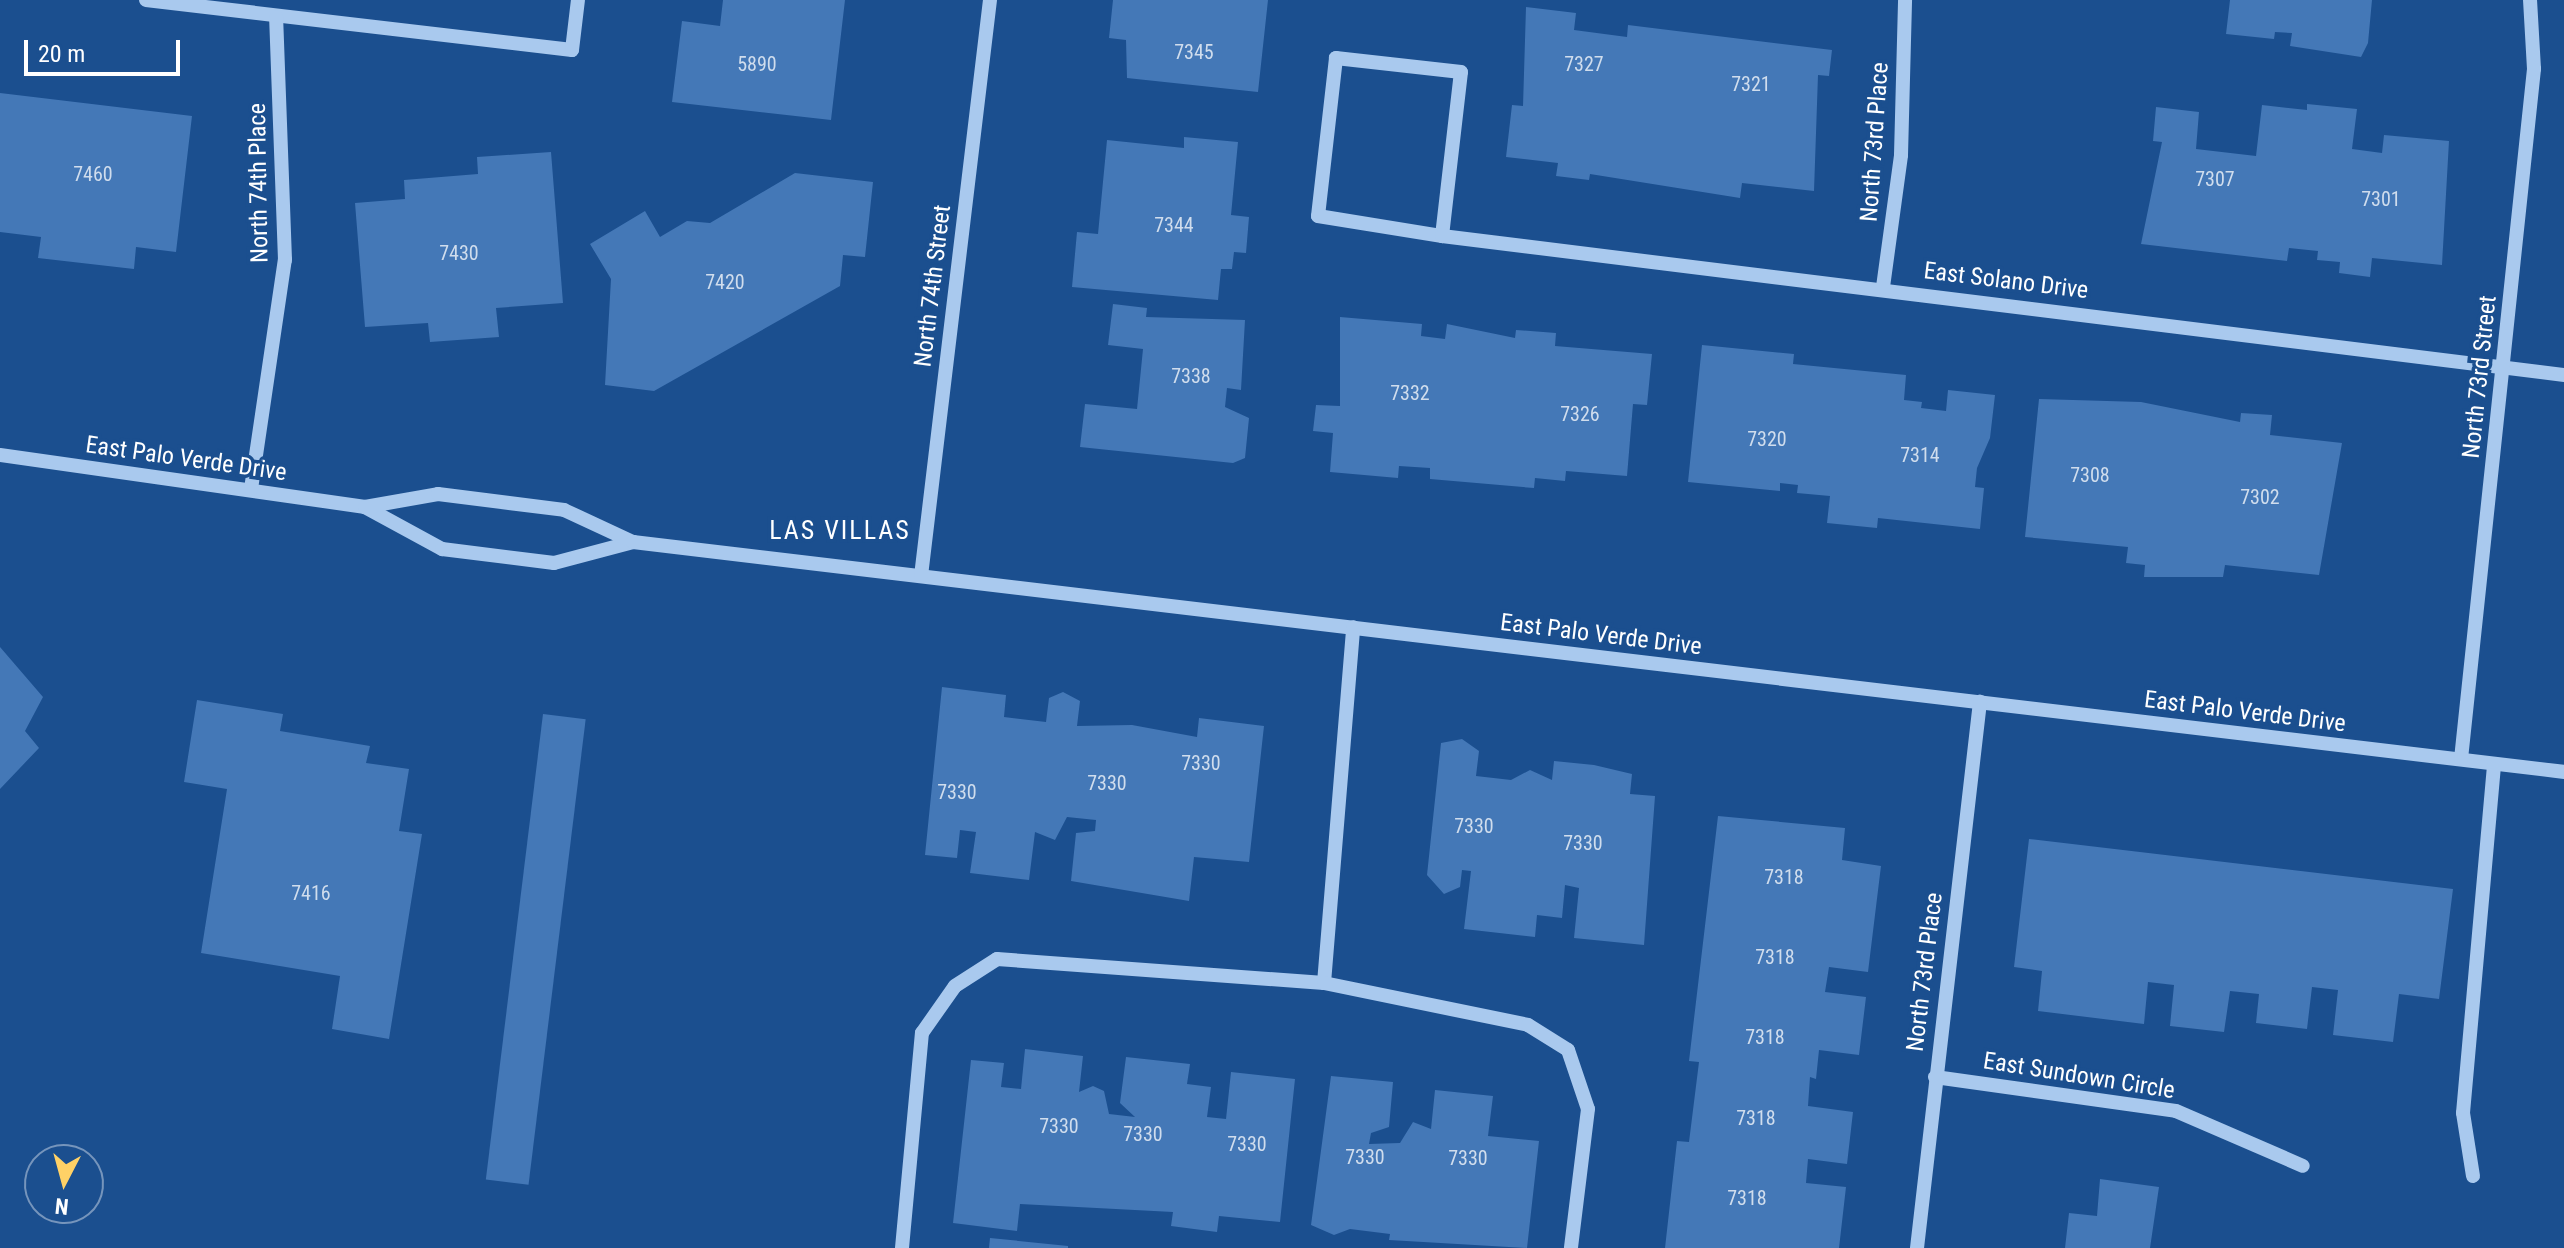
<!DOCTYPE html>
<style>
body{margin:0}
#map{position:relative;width:2564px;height:1248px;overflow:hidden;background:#1b4f8f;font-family:"Roboto Condensed",sans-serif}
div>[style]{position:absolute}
.building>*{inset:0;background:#4478b7;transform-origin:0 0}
.minor>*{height:14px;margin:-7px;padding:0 7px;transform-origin:7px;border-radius:7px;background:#a9c9ee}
span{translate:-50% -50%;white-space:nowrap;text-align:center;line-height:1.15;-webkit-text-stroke:7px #1b4f8f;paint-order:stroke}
.number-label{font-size:20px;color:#d0dded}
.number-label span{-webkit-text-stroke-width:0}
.street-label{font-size:24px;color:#fff}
.neighbourhood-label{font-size:26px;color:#fff;letter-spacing:2px}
.north{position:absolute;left:24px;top:1144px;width:80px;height:80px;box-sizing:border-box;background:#1b4f8f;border:2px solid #7695bc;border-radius:50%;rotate:186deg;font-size:22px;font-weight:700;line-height:32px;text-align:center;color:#fff}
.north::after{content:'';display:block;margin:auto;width:28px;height:36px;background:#ffd166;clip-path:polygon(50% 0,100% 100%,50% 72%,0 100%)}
.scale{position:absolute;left:24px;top:40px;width:156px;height:36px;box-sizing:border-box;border:4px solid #fff;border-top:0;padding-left:10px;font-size:24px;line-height:28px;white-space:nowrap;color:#fff;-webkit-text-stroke:6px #1b4f8f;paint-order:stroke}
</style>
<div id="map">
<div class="building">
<div style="clip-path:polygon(723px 0,845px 0,831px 120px,672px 102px,682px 21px,720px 26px)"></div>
<div style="clip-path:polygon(1113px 0,1268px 0,1258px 92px,1127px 78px,1126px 40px,1109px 38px)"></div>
<div style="clip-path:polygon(2230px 0,2372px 0,2368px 43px,2361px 57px,2290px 46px,2292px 33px,2275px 32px,2274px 39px,2226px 34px)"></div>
<div style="clip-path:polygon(1526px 7px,1576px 13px,1574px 30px,1627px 37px,1628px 25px,1832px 50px,1829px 76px,1818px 75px,1814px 191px,1742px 183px,1740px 198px,1590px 174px,1589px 180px,1556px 176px,1558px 163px,1506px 157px,1512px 105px,1523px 106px)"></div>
<div style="clip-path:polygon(0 93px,192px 116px,176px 252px,136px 247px,134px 269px,38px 258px,41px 237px,0 232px)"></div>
<div style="clip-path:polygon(2307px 104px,2357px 109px,2352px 149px,2382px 153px,2384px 135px,2449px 141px,2442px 265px,2372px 258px,2370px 277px,2339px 273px,2340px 262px,2317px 260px,2318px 251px,2289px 248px,2287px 261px,2141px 244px,2162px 142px,2153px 141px,2156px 107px,2199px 112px,2196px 149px,2256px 156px,2262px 105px,2307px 110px)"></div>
<div style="clip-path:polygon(1184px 137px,1238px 142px,1231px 215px,1249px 217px,1246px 253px,1234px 252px,1232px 269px,1221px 269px,1218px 300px,1072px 287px,1077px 232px,1098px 234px,1107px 140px,1184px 148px)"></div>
<div style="clip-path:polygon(551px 152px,563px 303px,496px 308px,499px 337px,430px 342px,428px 323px,365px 327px,355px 203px,405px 199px,404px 180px,478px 174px,477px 157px)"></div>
<div style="clip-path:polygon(795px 173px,873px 182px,865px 257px,843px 255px,840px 286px,654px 391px,605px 385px,611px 279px,590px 244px,645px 211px,660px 237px,687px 221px,710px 223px)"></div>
<div style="clip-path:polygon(1113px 304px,1147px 308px,1146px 317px,1245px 320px,1241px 390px,1227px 388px,1225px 407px,1249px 418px,1245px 458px,1233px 463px,1080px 447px,1085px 404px,1137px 409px,1143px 349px,1108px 345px)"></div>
<div style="clip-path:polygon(1340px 317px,1422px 324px,1421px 336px,1445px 339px,1447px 324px,1515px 338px,1516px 330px,1556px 333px,1555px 346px,1652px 354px,1647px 405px,1633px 404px,1627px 476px,1566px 471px,1565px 481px,1535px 478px,1534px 488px,1430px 479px,1430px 468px,1399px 466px,1398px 478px,1330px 472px,1333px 433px,1313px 431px,1316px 405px,1340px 406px)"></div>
<div style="clip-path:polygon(1702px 345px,1794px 354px,1793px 364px,1906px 375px,1904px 400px,1922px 402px,1921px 408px,1946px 411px,1948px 390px,1995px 395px,1990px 438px,1977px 468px,1975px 487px,1984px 488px,1980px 529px,1878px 518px,1877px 528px,1827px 523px,1830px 496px,1797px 493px,1798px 485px,1780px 483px,1780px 491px,1688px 482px)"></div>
<div style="clip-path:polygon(2039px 399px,2141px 402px,2240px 422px,2241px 413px,2272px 415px,2270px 435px,2342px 443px,2319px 575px,2225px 565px,2223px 577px,2144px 577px,2145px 565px,2126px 563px,2128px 547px,2025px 537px)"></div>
<div style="clip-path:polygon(0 647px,43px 697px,25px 731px,39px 748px,0 789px)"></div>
<div style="clip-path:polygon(942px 687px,1006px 695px,1004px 717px,1046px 722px,1049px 698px,1063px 692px,1080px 701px,1077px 726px,1132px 725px,1197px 737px,1199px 718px,1264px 726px,1249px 862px,1194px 857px,1189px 901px,1071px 881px,1076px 833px,1095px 831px,1096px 820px,1067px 817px,1055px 840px,1035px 832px,1029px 880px,970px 873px,976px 832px,960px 830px,957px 858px,925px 855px)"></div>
<div style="clip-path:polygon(197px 700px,283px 714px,280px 731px,370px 746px,366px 763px,409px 769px,399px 831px,422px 834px,389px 1039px,332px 1029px,340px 976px,201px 953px,227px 789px,184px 782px)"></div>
<div style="left:543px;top:714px;width:43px;height:469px;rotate:7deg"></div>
<div style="clip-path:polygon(1462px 739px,1479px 751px,1476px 776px,1511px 780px,1530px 770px,1552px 780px,1554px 761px,1594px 765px,1632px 774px,1630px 794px,1655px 796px,1644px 945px,1574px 938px,1579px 888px,1565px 885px,1562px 918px,1537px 915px,1535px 937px,1464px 929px,1471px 871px,1462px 870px,1460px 887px,1444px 894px,1427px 875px,1441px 743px)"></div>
<div style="clip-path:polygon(1718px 816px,1845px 828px,1842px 860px,1881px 866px,1868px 972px,1829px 967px,1825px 992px,1866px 997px,1859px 1055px,1819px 1050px,1816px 1079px,1810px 1077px,1808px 1106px,1853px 1112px,1847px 1164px,1808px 1159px,1806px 1183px,1846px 1187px,1839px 1248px,1665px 1248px,1677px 1141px,1689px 1142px,1699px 1062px,1689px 1061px)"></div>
<div style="clip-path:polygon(2029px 839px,2453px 889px,2439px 999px,2399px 994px,2393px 1042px,2333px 1035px,2338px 990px,2312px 987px,2307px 1029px,2256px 1023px,2259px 994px,2230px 991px,2224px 1032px,2170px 1026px,2174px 985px,2148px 982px,2144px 1024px,2038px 1011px,2042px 971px,2014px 967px)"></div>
<div style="clip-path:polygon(1025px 1049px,1083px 1056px,1079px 1092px,1093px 1086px,1104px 1091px,1109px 1114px,1135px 1117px,1120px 1103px,1126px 1057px,1190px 1064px,1187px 1084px,1211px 1087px,1207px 1117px,1226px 1119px,1231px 1072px,1295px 1079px,1280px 1222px,1219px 1216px,1217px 1232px,1171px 1226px,1173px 1212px,1020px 1204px,1017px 1231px,953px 1223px,971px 1060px,1004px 1063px,1001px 1087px,1021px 1089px)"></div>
<div style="clip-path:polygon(1331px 1076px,1393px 1082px,1389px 1127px,1371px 1133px,1369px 1144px,1400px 1143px,1413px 1122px,1431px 1129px,1435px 1090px,1493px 1096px,1488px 1136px,1539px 1141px,1527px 1248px,1389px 1240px,1390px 1234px,1350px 1229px,1334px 1235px,1311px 1225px)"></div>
<div style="clip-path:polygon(2100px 1179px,2159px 1187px,2150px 1248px,2065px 1248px,2069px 1213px,2097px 1216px)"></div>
<div style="clip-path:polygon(990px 1238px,1068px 1246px,1068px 1248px,989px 1248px)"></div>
</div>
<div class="minor">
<div style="left:146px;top:0;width:429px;rotate:6.7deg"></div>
<div style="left:572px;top:50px;width:50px;rotate:-83.2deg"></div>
<div style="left:1442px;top:236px;width:165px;rotate:-83.4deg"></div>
<div style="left:1461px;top:72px;width:126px;rotate:-173.6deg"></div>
<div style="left:1336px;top:58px;width:159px;rotate:96.5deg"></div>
<div style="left:1318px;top:216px;width:126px;rotate:9.2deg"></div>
<div style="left:1442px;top:236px;width:1131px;rotate:7.06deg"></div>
<div style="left:1883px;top:287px;width:133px;rotate:-82.2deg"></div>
<div style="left:1901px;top:155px;width:155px;rotate:-88.5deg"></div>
<div style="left:0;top:455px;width:369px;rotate:8.1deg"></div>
<div style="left:365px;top:507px;width:88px;rotate:28.6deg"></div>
<div style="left:442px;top:549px;width:113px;rotate:7.1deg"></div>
<div style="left:554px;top:563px;width:82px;rotate:-14.9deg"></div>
<div style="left:251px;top:489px;width:232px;rotate:-81.6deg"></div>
<div style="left:285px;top:260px;width:243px;rotate:-92.1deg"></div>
<div style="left:365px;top:507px;width:74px;rotate:-10.1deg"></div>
<div style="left:438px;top:494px;width:127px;rotate:7.2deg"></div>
<div style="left:564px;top:510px;width:76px;rotate:24.9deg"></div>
<div style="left:633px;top:542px;width:1945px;rotate:6.79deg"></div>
<div style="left:921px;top:576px;width:580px;rotate:-83.17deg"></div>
<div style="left:2461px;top:759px;width:694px;rotate:-83.96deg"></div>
<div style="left:2534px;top:69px;width:69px;rotate:-93.3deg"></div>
<div style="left:1324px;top:983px;width:357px;rotate:-85.3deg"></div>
<div style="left:1935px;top:1077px;width:243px;rotate:8deg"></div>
<div style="left:2176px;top:1111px;width:138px;rotate:23.4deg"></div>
<div style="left:2473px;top:1176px;width:64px;rotate:-99deg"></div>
<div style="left:2463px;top:1113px;width:350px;rotate:-84.9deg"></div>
<div style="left:902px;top:1248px;width:216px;rotate:-84.7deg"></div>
<div style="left:922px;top:1033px;width:57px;rotate:-54.9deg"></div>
<div style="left:955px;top:986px;width:50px;rotate:-32.7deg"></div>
<div style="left:997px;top:959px;width:328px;rotate:4.2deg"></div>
<div style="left:1324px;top:983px;width:208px;rotate:11.6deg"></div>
<div style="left:1528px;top:1025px;width:47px;rotate:32deg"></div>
<div style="left:1568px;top:1050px;width:62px;rotate:71.3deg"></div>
<div style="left:1588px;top:1109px;width:140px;rotate:97deg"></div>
<div style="left:1917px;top:1248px;width:550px;rotate:-83.42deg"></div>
</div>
<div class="number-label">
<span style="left:1194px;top:52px">7345</span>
<span style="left:757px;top:64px">5890</span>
<span style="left:1584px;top:64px">7327</span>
<span style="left:1751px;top:84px">7321</span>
<span style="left:93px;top:174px">7460</span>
<span style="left:2215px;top:179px">7307</span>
<span style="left:2381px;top:199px">7301</span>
<span style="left:1174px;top:225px">7344</span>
<span style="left:459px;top:253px">7430</span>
<span style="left:725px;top:282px">7420</span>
<span style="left:1191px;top:376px">7338</span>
<span style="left:1410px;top:393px">7332</span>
<span style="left:1580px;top:414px">7326</span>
<span style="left:1767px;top:439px">7320</span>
<span style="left:1920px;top:455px">7314</span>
<span style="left:2090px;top:475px">7308</span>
<span style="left:2260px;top:497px">7302</span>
<span style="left:1201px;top:763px">7330</span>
<span style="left:1107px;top:783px">7330</span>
<span style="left:957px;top:792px">7330</span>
<span style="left:1474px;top:826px">7330</span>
<span style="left:1583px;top:843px">7330</span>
<span style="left:1784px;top:877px">7318</span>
<span style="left:311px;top:893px">7416</span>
<span style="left:1775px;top:957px">7318</span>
<span style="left:1765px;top:1037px">7318</span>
<span style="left:1756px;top:1118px">7318</span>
<span style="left:1059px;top:1126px">7330</span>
<span style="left:1143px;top:1134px">7330</span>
<span style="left:1247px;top:1144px">7330</span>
<span style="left:1365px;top:1157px">7330</span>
<span style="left:1468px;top:1158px">7330</span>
<span style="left:1747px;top:1198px">7318</span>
</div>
<div class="street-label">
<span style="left:1875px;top:142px;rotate:-86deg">North 73rd Place</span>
<span style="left:259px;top:183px;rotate:-91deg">North 74th Place</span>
<span style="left:2006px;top:281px;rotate:7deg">East Solano Drive</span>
<span style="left:933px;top:286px;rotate:-83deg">North 74th Street</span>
<span style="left:2480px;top:377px;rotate:-84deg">North 73rd Street</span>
<span style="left:186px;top:459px;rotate:8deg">East Palo Verde Drive</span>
<span style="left:1601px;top:635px;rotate:7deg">East Palo Verde Drive</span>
<span style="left:2245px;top:712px;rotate:7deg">East Palo Verde Drive</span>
<span style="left:1925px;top:972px;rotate:-83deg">North 73rd Place</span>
<span style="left:2079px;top:1076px;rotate:9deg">East Sundown Circle</span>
</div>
<div class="neighbourhood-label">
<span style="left:840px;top:531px">LAS VILLAS</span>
</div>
<div class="north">N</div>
<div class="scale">20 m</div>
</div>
